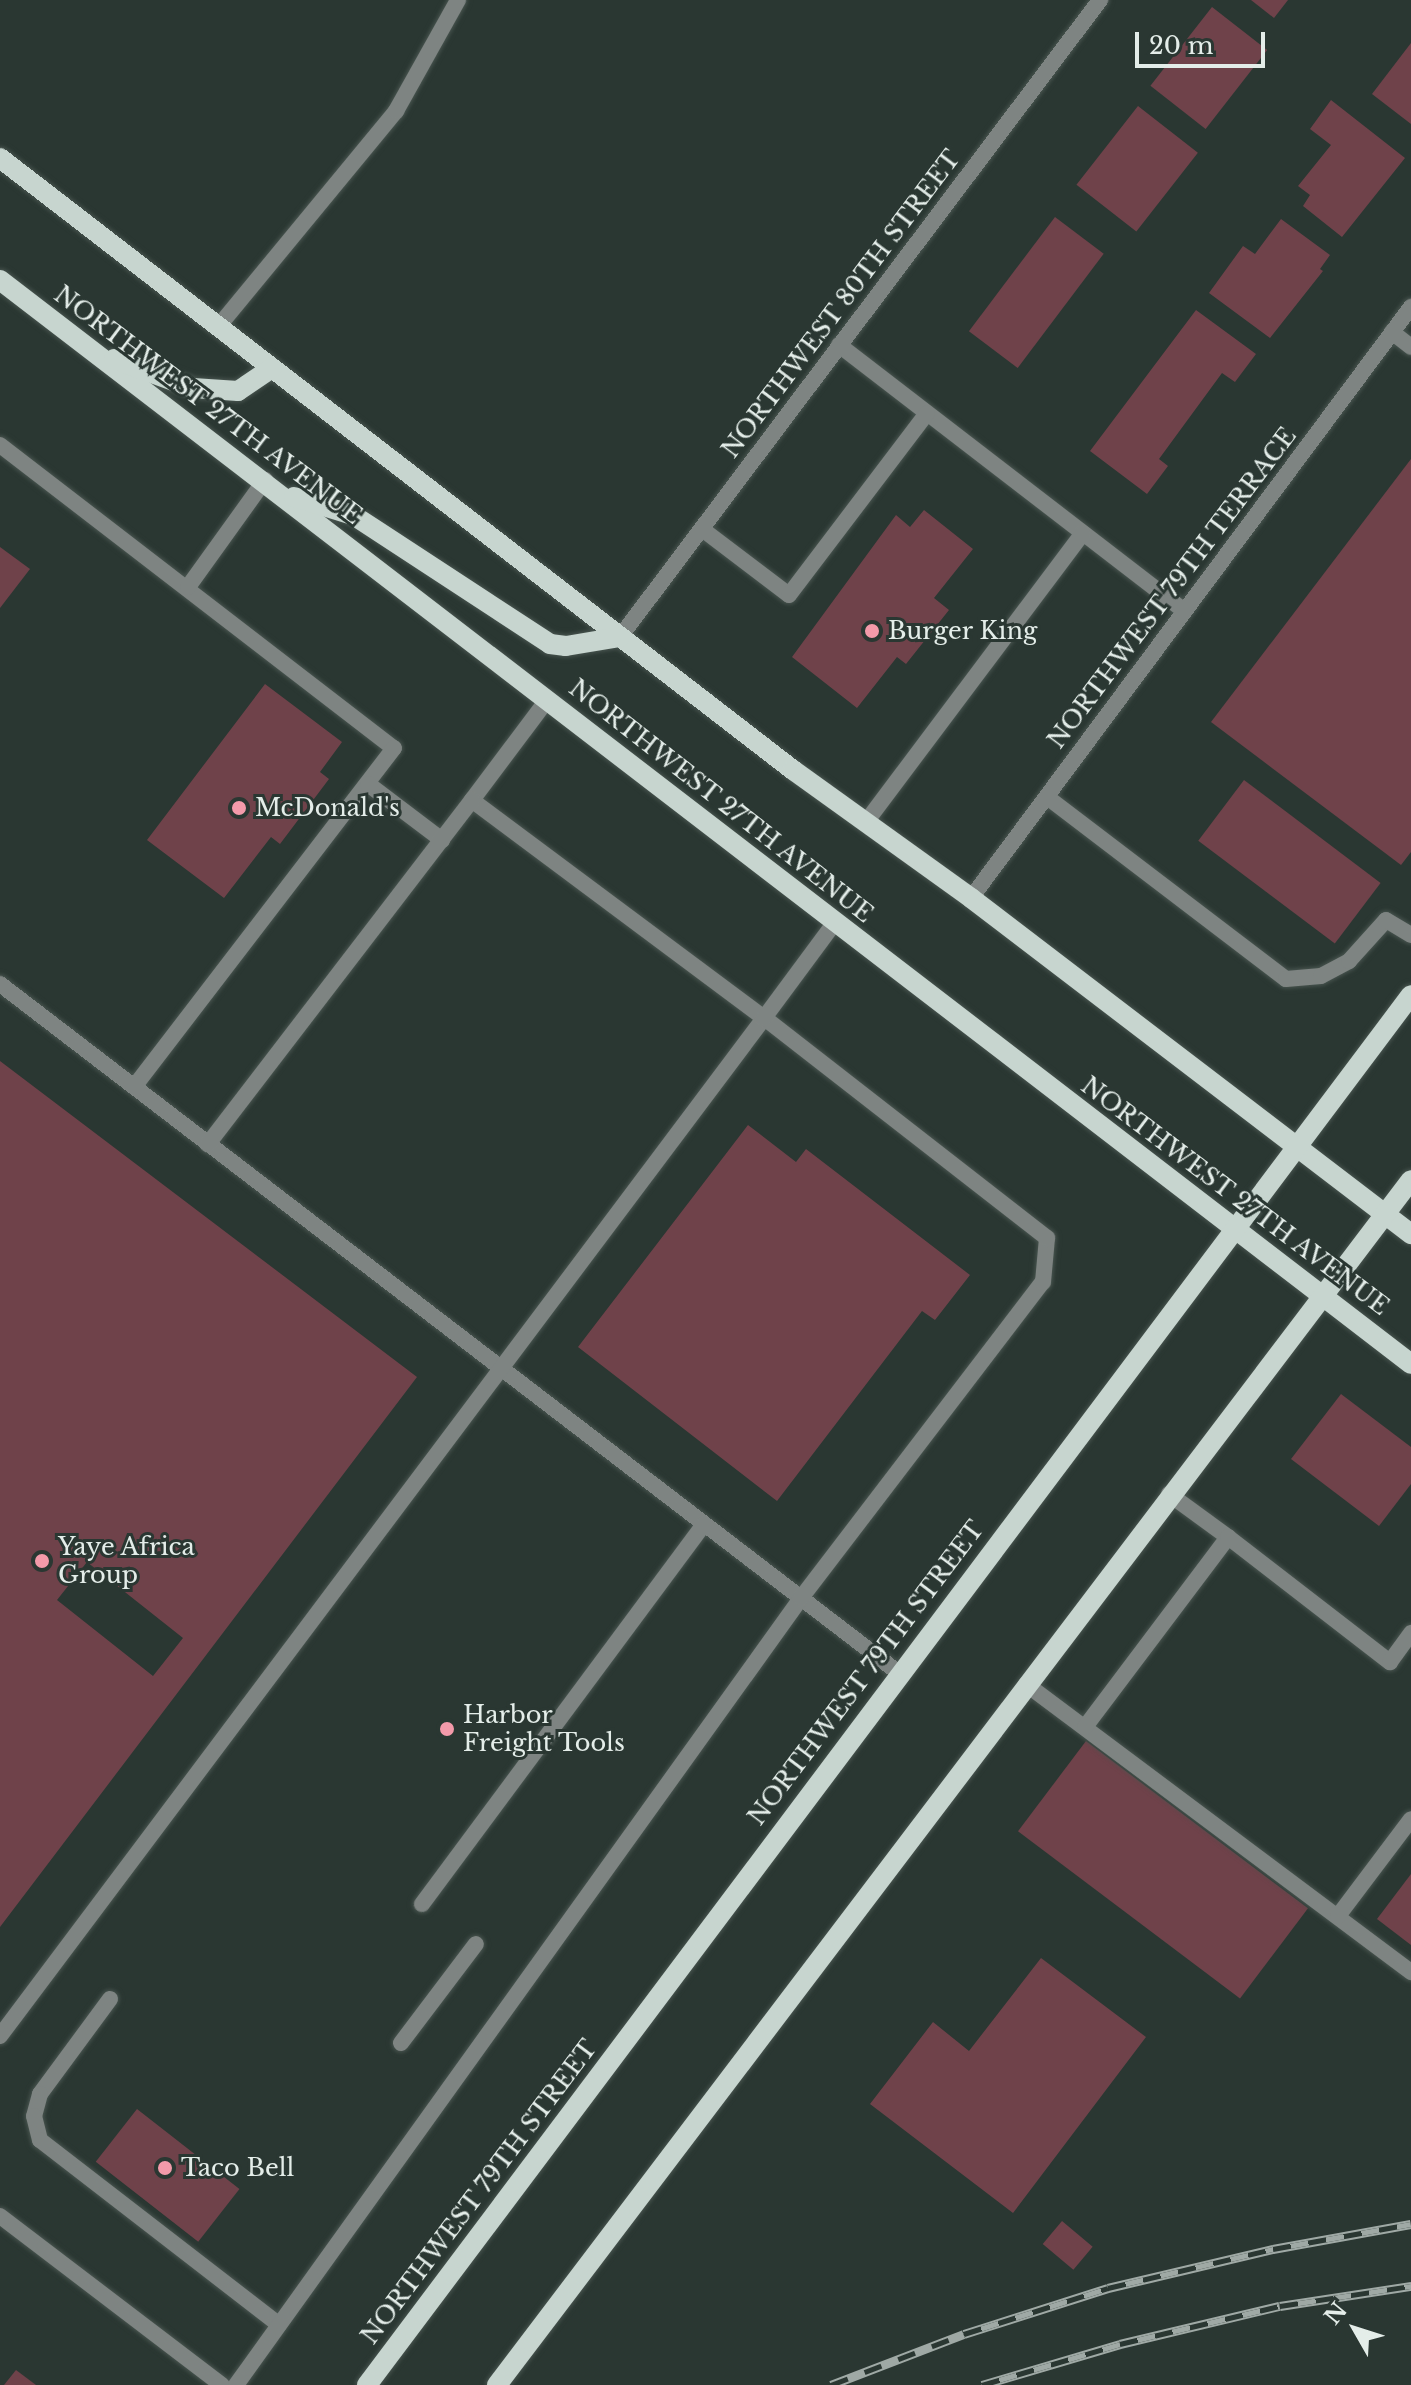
<!DOCTYPE html>
<style>
body{margin:0}
#map{position:relative;width:1411px;height:2385px;overflow:hidden;background:#2a3732;font-family:"Libre Baskerville",serif}
div>[style]{position:absolute}
.building>*{inset:0;background:#6f424a;transform-origin:0 0}
.roads{filter:drop-shadow(0 0 2px #48544f) drop-shadow(0 0 2px #48544f)}
.lane>*{height:16px;margin:-8px;padding:0 8px;transform-origin:8px;border-radius:8px;background:#7e8482}
.street>*{height:16px;margin:-8px;padding:0 8px;transform-origin:8px;border-radius:8px;background:#7e8482}
.primary>*{height:20px;margin:-10px;padding:0 10px;transform-origin:10px;border-radius:10px;background:#c7d5cf}
.rail>*{height:9px;margin-top:-4.5px;transform-origin:0;background:repeating-linear-gradient(90deg,#2a3732 0 18px,#9fa9a5 0 36px);box-sizing:border-box;border-block:2px solid #9fa9a5}
.dots>*{width:22px;height:22px;translate:-50% -50%;box-sizing:border-box;border:4px solid #2a3732;border-radius:50%}
span{translate:-50% -50%;white-space:nowrap;text-align:center;line-height:1.15;-webkit-text-stroke:6px #2a3732;paint-order:stroke}
.street-label{font-size:24px;color:#e4ede9}
.poi-label{font-size:24px;color:#e4ede9}
.left{translate:0 -50%;text-align:left}
.north{position:absolute;left:1315px;top:2289px;width:80px;height:80px;-webkit-text-stroke:6px #2a3732;paint-order:stroke;rotate:309deg;font-size:22px;font-weight:700;line-height:32px;text-align:center;color:#e4ede9}
.north::after{content:'';display:block;margin:auto;width:28px;height:36px;background:#e4ede9;clip-path:polygon(50% 0,100% 100%,50% 72%,0 100%)}
.scale{position:absolute;left:1135px;top:32px;width:130px;height:36px;box-sizing:border-box;border:4px solid #e4ede9;border-top:0;padding-left:10px;font-size:24px;line-height:28px;white-space:nowrap;color:#e4ede9;-webkit-text-stroke:6px #2a3732;paint-order:stroke}
</style>
<div id="map">
<div class="building">
<div style="clip-path:polygon(1251px 0,1288px 0,1274px 18px)"></div>
<div style="left:1212px;top:7px;width:70px;height:100px;rotate:38deg"></div>
<div style="clip-path:polygon(1411px 43px,1411px 124px,1372px 94px)"></div>
<div style="clip-path:polygon(1331px 100px,1405px 158px,1342px 237px,1303px 206px,1310px 195px,1298px 186px,1331px 145px,1310px 129px)"></div>
<div style="left:1138px;top:106px;width:76px;height:100px;rotate:38deg"></div>
<div style="left:1055px;top:217px;width:61px;height:143px;rotate:37deg"></div>
<div style="clip-path:polygon(1281px 219px,1330px 255px,1320px 269px,1323px 271px,1270px 338px,1209px 293px,1243px 246px,1255px 254px)"></div>
<div style="clip-path:polygon(1196px 310px,1256px 354px,1235px 382px,1222px 373px,1159px 459px,1168px 466px,1147px 494px,1090px 451px)"></div>
<div style="clip-path:polygon(1411px 459px,1411px 852px,1401px 865px,1211px 722px)"></div>
<div style="clip-path:polygon(924px 510px,973px 549px,934px 598px,949px 610px,906px 664px,897px 657px,857px 708px,792px 657px,896px 515px,910px 527px)"></div>
<div style="clip-path:polygon(0 547px,30px 569px,0 608px)"></div>
<div style="clip-path:polygon(265px 684px,342px 742px,320px 772px,329px 779px,280px 844px,271px 837px,224px 898px,147px 840px)"></div>
<div style="left:1244px;top:780px;width:171px;height:76px;rotate:37deg"></div>
<div style="clip-path:polygon(evenodd,0 1061px,417px 1377px,0 1927px,0 1061px,87px 1562px,183px 1638px,153px 1676px,57px 1600px,87px 1562px)"></div>
<div style="clip-path:polygon(748px 1125px,796px 1162px,806px 1149px,970px 1275px,935px 1320px,922px 1311px,777px 1501px,578px 1347px)"></div>
<div style="clip-path:polygon(1341px 1394px,1411px 1447px,1411px 1484px,1379px 1526px,1291px 1459px)"></div>
<div style="left:1086px;top:1741px;width:278px;height:113px;rotate:37deg"></div>
<div style="clip-path:polygon(1411px 1874px,1411px 1945px,1377px 1919px)"></div>
<div style="clip-path:polygon(1041px 1958px,1146px 2037px,1013px 2213px,870px 2104px,933px 2022px,969px 2051px)"></div>
<div style="left:137px;top:2109px;width:130px;height:67px;rotate:38deg"></div>
<div style="left:1062px;top:2221px;width:40px;height:30px;rotate:40deg"></div>
<div style="clip-path:polygon(16px 2370px,36px 2385px,4px 2385px)"></div>
</div>
<div class="roads">
<div class="lane">
<div style="left:218px;top:327px;width:280px;rotate:-50.5deg"></div>
<div style="left:396px;top:111px;width:127px;rotate:-60.8deg"></div>
<div style="left:1392px;top:332px;width:24px;rotate:38deg"></div>
<div style="left:839px;top:345px;width:436px;rotate:37.6deg"></div>
<div style="left:0;top:445px;width:497px;rotate:37.6deg"></div>
<div style="left:394px;top:748px;width:427px;rotate:127.5deg"></div>
<div style="left:702px;top:529px;width:109px;rotate:37.2deg"></div>
<div style="left:789px;top:595px;width:228px;rotate:-52.8deg"></div>
<div style="left:188px;top:587px;width:132px;rotate:-54.3deg"></div>
<div style="left:368px;top:784px;width:93px;rotate:37.1deg"></div>
<div style="left:1047px;top:797px;width:300px;rotate:37.3deg"></div>
<div style="left:1286px;top:979px;width:35px;rotate:-5deg"></div>
<div style="left:1321px;top:976px;width:32px;rotate:-28deg"></div>
<div style="left:1349px;top:961px;width:55px;rotate:-47.9deg"></div>
<div style="left:1386px;top:920px;width:29px;rotate:31deg"></div>
<div style="left:472px;top:800px;width:125px;rotate:-53.1deg"></div>
<div style="left:866px;top:822px;width:361px;rotate:-53.1deg"></div>
<div style="left:0;top:984px;width:1133px;rotate:37.47deg"></div>
<div style="left:1169px;top:1494px;width:73px;rotate:36.1deg"></div>
<div style="left:1026px;top:1684px;width:481px;rotate:36.8deg"></div>
<div style="left:1085px;top:1727px;width:238px;rotate:-53deg"></div>
<div style="left:1228px;top:1537px;width:205px;rotate:37.7deg"></div>
<div style="left:1390px;top:1662px;width:36px;rotate:-54deg"></div>
<div style="left:422px;top:1904px;width:473px;rotate:-53.4deg"></div>
<div style="left:1338px;top:1916px;width:121px;rotate:-53deg"></div>
<div style="left:110px;top:1999px;width:118px;rotate:126.4deg"></div>
<div style="left:40px;top:2094px;width:23px;rotate:105deg"></div>
<div style="left:34px;top:2116px;width:25px;rotate:76deg"></div>
<div style="left:40px;top:2140px;width:302px;rotate:37.7deg"></div>
<div style="left:0;top:2036px;width:1273px;rotate:-53.11deg"></div>
<div style="left:764px;top:1018px;width:364px;rotate:-143.3deg"></div>
<div style="left:472px;top:800px;width:434px;rotate:127.5deg"></div>
<div style="left:401px;top:2043px;width:124px;rotate:-52.9deg"></div>
<div style="left:0;top:2216px;width:279px;rotate:37.3deg"></div>
<div style="left:236px;top:2385px;width:969px;rotate:-54.32deg"></div>
<div style="left:801px;top:1598px;width:398px;rotate:-52.6deg"></div>
<div style="left:1043px;top:1282px;width:44px;rotate:-84.8deg"></div>
<div style="left:1047px;top:1238px;width:358px;rotate:-142.1deg"></div>
<div style="left:764px;top:1018px;width:119px;rotate:-53.5deg"></div>
</div>
<div class="street">
<div style="left:620px;top:637px;width:798px;rotate:-53deg"></div>
<div style="left:971px;top:898px;width:737px;rotate:-53.33deg"></div>
</div>
<div class="primary">
<div style="left:0;top:158px;width:1002px;rotate:37.66deg"></div>
<div style="left:793px;top:770px;width:219px;rotate:35.7deg"></div>
<div style="left:971px;top:898px;width:554px;rotate:37.37deg"></div>
<div style="left:0;top:280px;width:1779px;rotate:37.53deg"></div>
<div style="left:114px;top:359px;width:84px;rotate:20.2deg"></div>
<div style="left:193px;top:388px;width:45px;rotate:3.8deg"></div>
<div style="left:238px;top:391px;width:41px;rotate:-34.1deg"></div>
<div style="left:294px;top:497px;width:62px;rotate:17deg"></div>
<div style="left:353px;top:515px;width:235px;rotate:33.2deg"></div>
<div style="left:550px;top:644px;width:16px;rotate:7deg"></div>
<div style="left:566px;top:646px;width:55px;rotate:-9.5deg"></div>
<div style="left:367px;top:2385px;width:1738px;rotate:-53.09deg"></div>
<div style="left:497px;top:2385px;width:1512px;rotate:-52.82deg"></div>
</div>
</div>
<div class="rail">
<div style="left:831px;top:2385px;width:142px;rotate:-21deg"></div>
<div style="left:964px;top:2334px;width:151px;rotate:-17.7deg"></div>
<div style="left:1108px;top:2288px;width:170px;rotate:-13.3deg"></div>
<div style="left:1273px;top:2249px;width:140px;rotate:-10.3deg"></div>
<div style="left:982px;top:2385px;width:144px;rotate:-16.5deg"></div>
<div style="left:1120px;top:2344px;width:164px;rotate:-13.4deg"></div>
<div style="left:1280px;top:2306px;width:133px;rotate:-8.7deg"></div>
</div>
<div class="dots">
<div style="left:872px;top:631px;background:#f39aaa"></div>
<div style="left:239px;top:808px;background:#f39aaa"></div>
<div style="left:42px;top:1561px;background:#f39aaa"></div>
<div style="left:447px;top:1729px;background:#f39aaa"></div>
<div style="left:165px;top:2168px;background:#f39aaa"></div>
</div>
<div class="street-label">
<span style="left:841px;top:304px;rotate:-53deg">NORTHWEST 80TH STREET</span>
<span style="left:208px;top:405px;rotate:37deg">NORTHWEST 27TH AVENUE</span>
<span style="left:1172px;top:588px;rotate:-53deg">NORTHWEST 79TH TERRACE</span>
<span style="left:721px;top:801px;rotate:38deg">NORTHWEST 27TH AVENUE</span>
<span style="left:1235px;top:1196px;rotate:37deg">NORTHWEST 27TH AVENUE</span>
<span style="left:866px;top:1673px;rotate:-53deg">NORTHWEST 79TH STREET</span>
<span style="left:479px;top:2192px;rotate:-53deg">NORTHWEST 79TH STREET</span>
</div>
<div class="poi-label">
<span class="left" style="left:888px;top:631px">Burger King</span>
<span class="left" style="left:255px;top:808px">McDonald's</span>
<span class="left" style="left:58px;top:1561px">Yaye Africa<br>Group</span>
<span class="left" style="left:463px;top:1729px">Harbor<br>Freight Tools</span>
<span class="left" style="left:181px;top:2168px">Taco Bell</span>
</div>
<div class="north">N</div>
<div class="scale">20 m</div>
</div>
